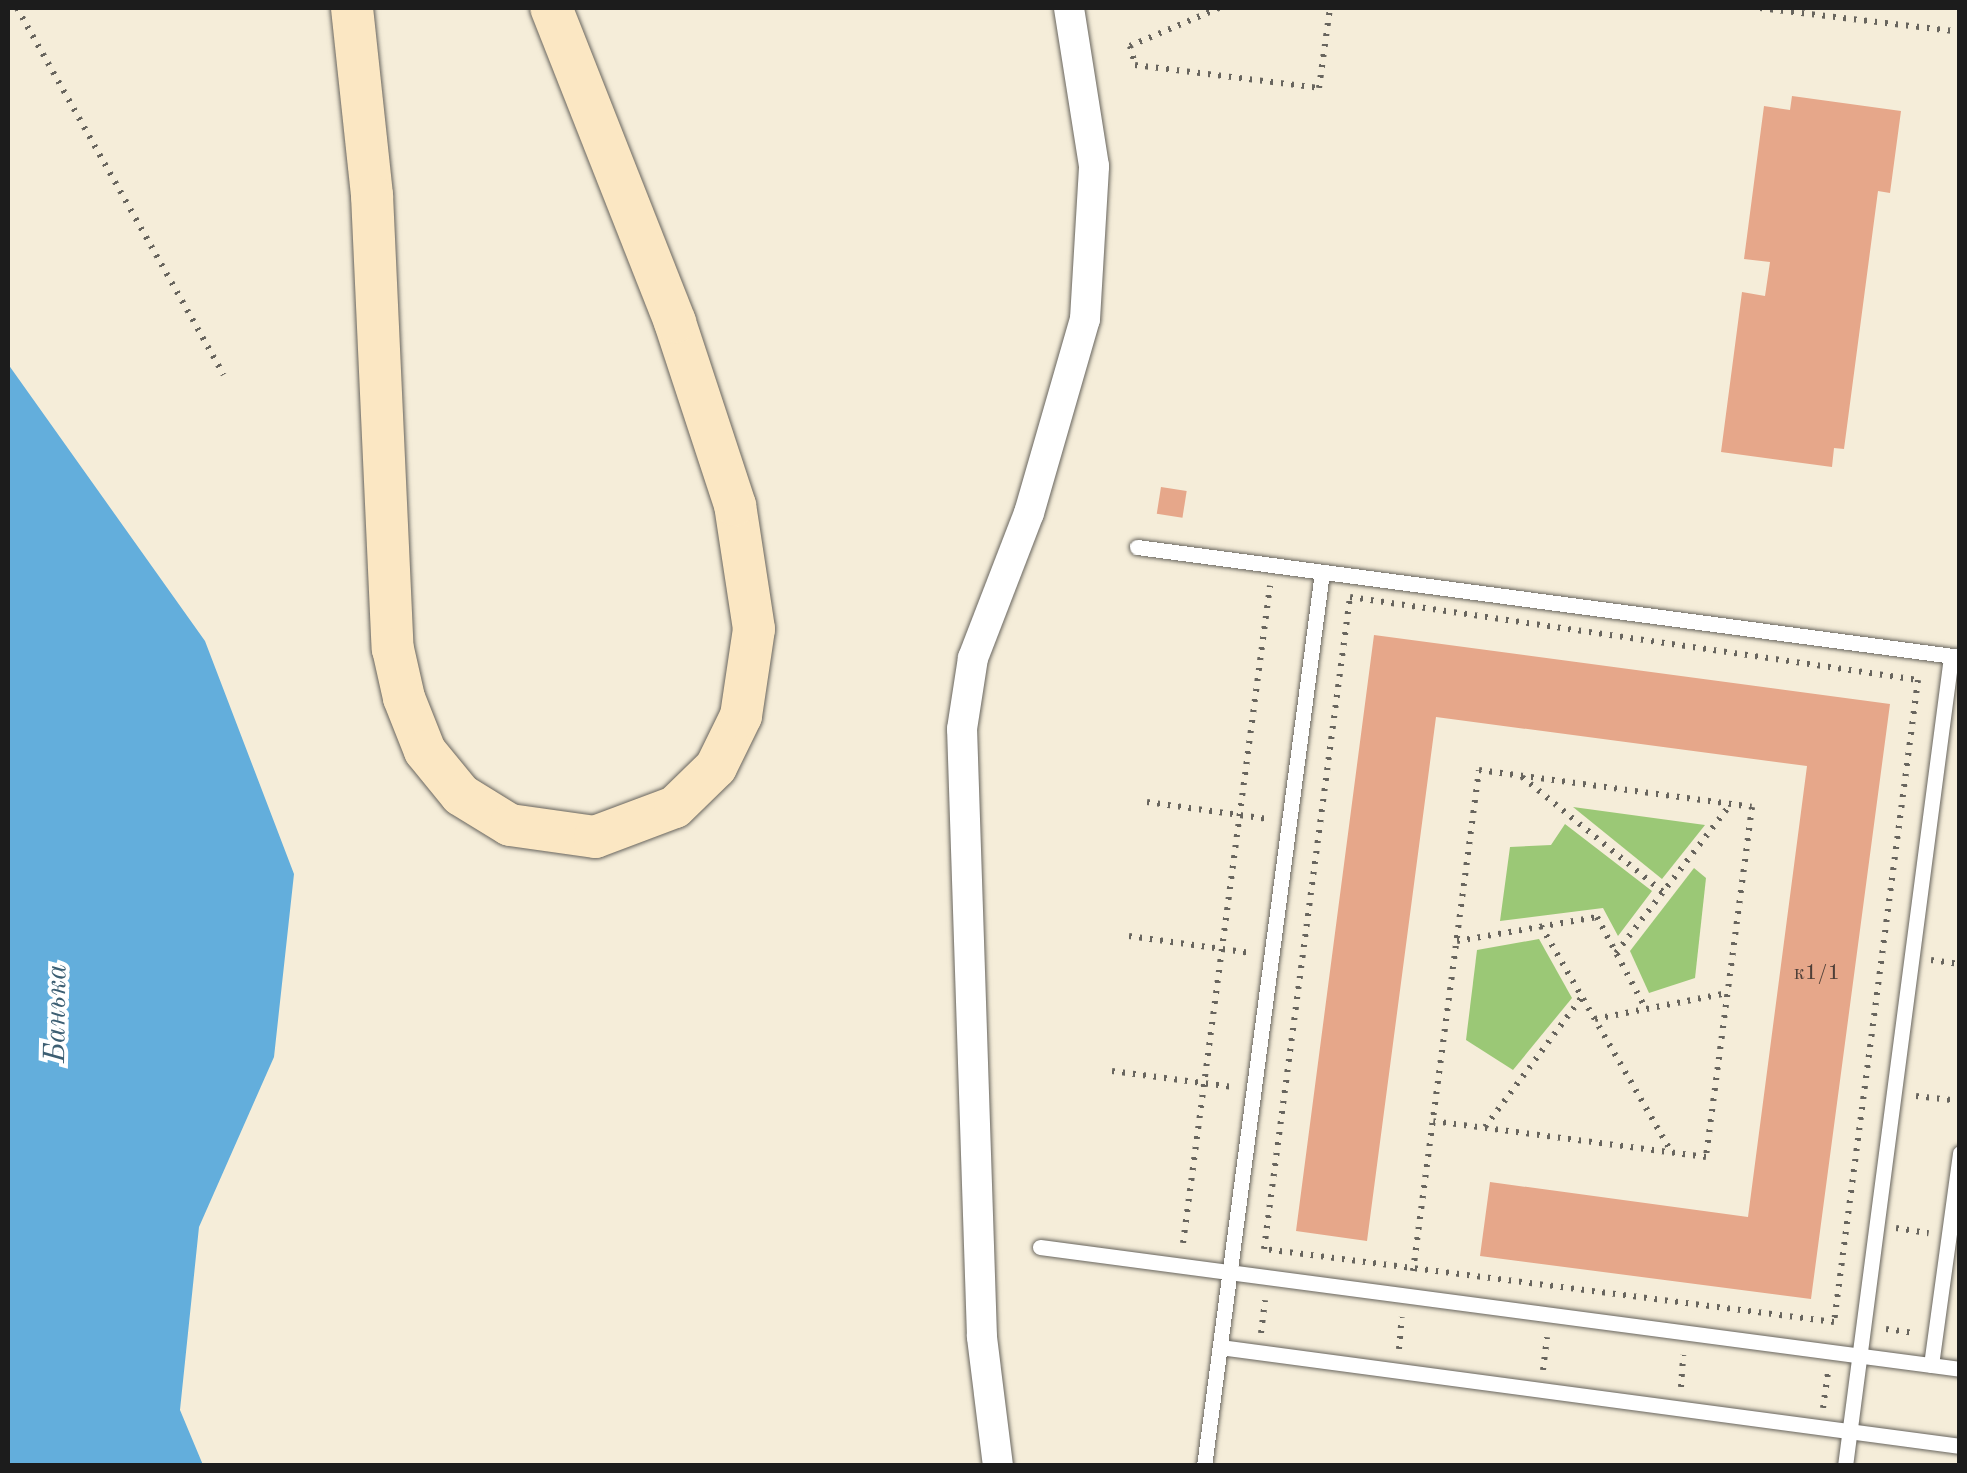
<!DOCTYPE html>
<meta charset="utf-8">
<style>
body{margin:0}
#map{position:relative;width:1967px;height:1473px;overflow:hidden;background:#f5edd9;font-family:"Old Standard TT",serif}
div>[style]{position:absolute}
.green>*{inset:0;background:#9bc876}
.water>*{inset:0;background:#63aedc}
.building>*{inset:0;background:#e6a78a;transform-origin:0 0}
.path>*{height:6px;margin-top:-3px;transform-origin:0;background:repeating-linear-gradient(90deg,#68655e 0 2.5px,transparent 0 10.5px)}
.roads{filter:drop-shadow(0 0 2px #68655e) drop-shadow(0 0 2px #68655e)}
.lane>*{height:15px;margin:-7.5px;padding:0 7.5px;transform-origin:7.5px;border-radius:7.5px;background:#fff}
.street>*{height:30px;margin:-15px;padding:0 15px;transform-origin:15px;border-radius:15px;background:#fff}
.secondary>*{height:42px;margin:-21px;padding:0 21px;transform-origin:21px;border-radius:21px;background:#fbe7c3}
span{translate:-50% -50%;white-space:nowrap;text-align:center;line-height:1.15;-webkit-text-stroke:8px #fff;paint-order:stroke}
.number-label{font-size:22px;color:#4e3f38}
.number-label span{-webkit-text-stroke-width:0}
.water-label{font-size:30px;color:#3c5e72;font-style:italic}
.frame{position:absolute;inset:0;border:10px solid #1c1c1c;pointer-events:none}
</style>
<div id="map">
<div class="green">
<div style="clip-path:polygon(1573px 807px,1705px 825px,1662px 879px)"></div>
<div style="clip-path:polygon(1565px 824px,1652px 891px,1618px 936px,1603px 908px,1500px 921px,1510px 847px,1551px 845px)"></div>
<div style="clip-path:polygon(1694px 868px,1706px 878px,1695px 978px,1649px 993px,1630px 951px)"></div>
<div style="clip-path:polygon(1539px 939px,1572px 998px,1513px 1070px,1466px 1040px,1477px 950px)"></div>
</div>
<div class="water">
<div style="clip-path:polygon(8px 364px,205px 641px,294px 874px,274px 1057px,199px 1227px,180px 1410px,203px 1465px,8px 1465px)"></div>
</div>
<div class="building">
<div style="clip-path:polygon(1792px 96px,1901px 111px,1890px 193px,1878px 191px,1844px 449px,1834px 448px,1832px 467px,1721px 452px,1742px 292px,1765px 296px,1770px 262px,1744px 259px,1764px 106px,1790px 110px)"></div>
<div style="left:1161px;top:487px;width:26px;height:27px;rotate:9deg"></div>
<div style="clip-path:polygon(1374px 635px,1890px 704px,1811px 1299px,1480px 1256px,1490px 1182px,1748px 1217px,1807px 766px,1436px 717px,1367px 1241px,1296px 1231px)"></div>
</div>
<div class="path">
<div style="left:17px;top:8px;width:421px;rotate:60.6deg"></div>
<div style="left:1219px;top:8px;width:97px;rotate:156.9deg"></div>
<div style="left:1130px;top:46px;width:20px;rotate:75deg"></div>
<div style="left:1135px;top:65px;width:185px;rotate:7.1deg"></div>
<div style="left:1319px;top:88px;width:81px;rotate:-82.2deg"></div>
<div style="left:1760px;top:8px;width:201px;rotate:6.8deg"></div>
<div style="left:1350px;top:597px;width:574px;rotate:8.31deg"></div>
<div style="left:1918px;top:680px;width:647px;rotate:97.45deg"></div>
<div style="left:1834px;top:1322px;width:575px;rotate:-172.7deg"></div>
<div style="left:1264px;top:1249px;width:658px;rotate:-82.49deg"></div>
<div style="left:1522px;top:777px;width:182px;rotate:39.2deg"></div>
<div style="left:1147px;top:802px;width:122px;rotate:8deg"></div>
<div style="left:1541px;top:926px;width:262px;rotate:60deg"></div>
<div style="left:1129px;top:936px;width:123px;rotate:7.9deg"></div>
<div style="left:1457px;top:941px;width:142px;rotate:-9.7deg"></div>
<div style="left:1597px;top:917px;width:104px;rotate:62deg"></div>
<div style="left:1616px;top:953px;width:187px;rotate:-52.4deg"></div>
<div style="left:1931px;top:960px;width:29px;rotate:8deg"></div>
<div style="left:1595px;top:1019px;width:135px;rotate:-11.1deg"></div>
<div style="left:1112px;top:1071px;width:122px;rotate:7.5deg"></div>
<div style="left:1916px;top:1096px;width:44px;rotate:6.5deg"></div>
<div style="left:1485px;top:1127px;width:162px;rotate:-53.3deg"></div>
<div style="left:1896px;top:1228px;width:33px;rotate:9deg"></div>
<div style="left:1183px;top:1243px;width:663px;rotate:-82.46deg"></div>
<div style="left:1413px;top:1271px;width:505px;rotate:-82.5deg"></div>
<div style="left:1479px;top:770px;width:275px;rotate:7.7deg"></div>
<div style="left:1752px;top:807px;width:353px;rotate:97.5deg"></div>
<div style="left:1706px;top:1157px;width:275px;rotate:-172.5deg"></div>
<div style="left:1886px;top:1329px;width:28px;rotate:8deg"></div>
<div style="left:1261px;top:1333px;width:33px;rotate:-83deg"></div>
<div style="left:1399px;top:1349px;width:32px;rotate:-85deg"></div>
<div style="left:1543px;top:1370px;width:33px;rotate:-83deg"></div>
<div style="left:1681px;top:1387px;width:32px;rotate:-86deg"></div>
<div style="left:1823px;top:1408px;width:37px;rotate:-82deg"></div>
</div>
<div class="roads">
<div class="lane">
<div style="left:1137px;top:547px;width:830px;rotate:7.61deg"></div>
<div style="left:1040px;top:1247px;width:928px;rotate:7.55deg"></div>
<div style="left:1220px;top:1347px;width:747px;rotate:7.62deg"></div>
<div style="left:1931px;top:1365px;width:214px;rotate:-82.2deg"></div>
<div style="left:1204px;top:1466px;width:902px;rotate:-82.48deg"></div>
<div style="left:1845px;top:1466px;width:817px;rotate:-82.54deg"></div>
</div>
<div class="street">
<div style="left:998px;top:1466px;width:130px;rotate:-97.1deg"></div>
<div style="left:982px;top:1337px;width:608px;rotate:-91.88deg"></div>
<div style="left:962px;top:729px;width:72px;rotate:-81.2deg"></div>
<div style="left:973px;top:658px;width:155px;rotate:-68.9deg"></div>
<div style="left:1029px;top:513px;width:202px;rotate:-73.9deg"></div>
<div style="left:1085px;top:319px;width:153px;rotate:-86.6deg"></div>
<div style="left:1094px;top:166px;width:160px;rotate:-99deg"></div>
</div>
<div class="secondary">
<div style="left:352px;top:8px;width:188px;rotate:83.9deg"></div>
<div style="left:372px;top:195px;width:454px;rotate:87.4deg"></div>
<div style="left:393px;top:649px;width:50px;rotate:77.3deg"></div>
<div style="left:404px;top:698px;width:57px;rotate:68.4deg"></div>
<div style="left:425px;top:751px;width:57px;rotate:50.7deg"></div>
<div style="left:461px;top:795px;width:57px;rotate:31.5deg"></div>
<div style="left:510px;top:825px;width:86px;rotate:8deg"></div>
<div style="left:595px;top:837px;width:85px;rotate:-20.6deg"></div>
<div style="left:675px;top:807px;width:57px;rotate:-44.3deg"></div>
<div style="left:716px;top:767px;width:57px;rotate:-63.9deg"></div>
<div style="left:741px;top:716px;width:88px;rotate:-81.5deg"></div>
<div style="left:754px;top:629px;width:125px;rotate:-98.7deg"></div>
<div style="left:735px;top:505px;width:193px;rotate:-108.2deg"></div>
<div style="left:675px;top:322px;width:338px;rotate:-111.5deg"></div>
</div>
</div>
<div class="number-label">
<span style="left:1817px;top:974px">к1/1</span>
</div>
<div class="water-label">
<span style="left:57px;top:1013px;rotate:-89deg">Банька</span>
</div>
<div class="frame"></div>
</div>
